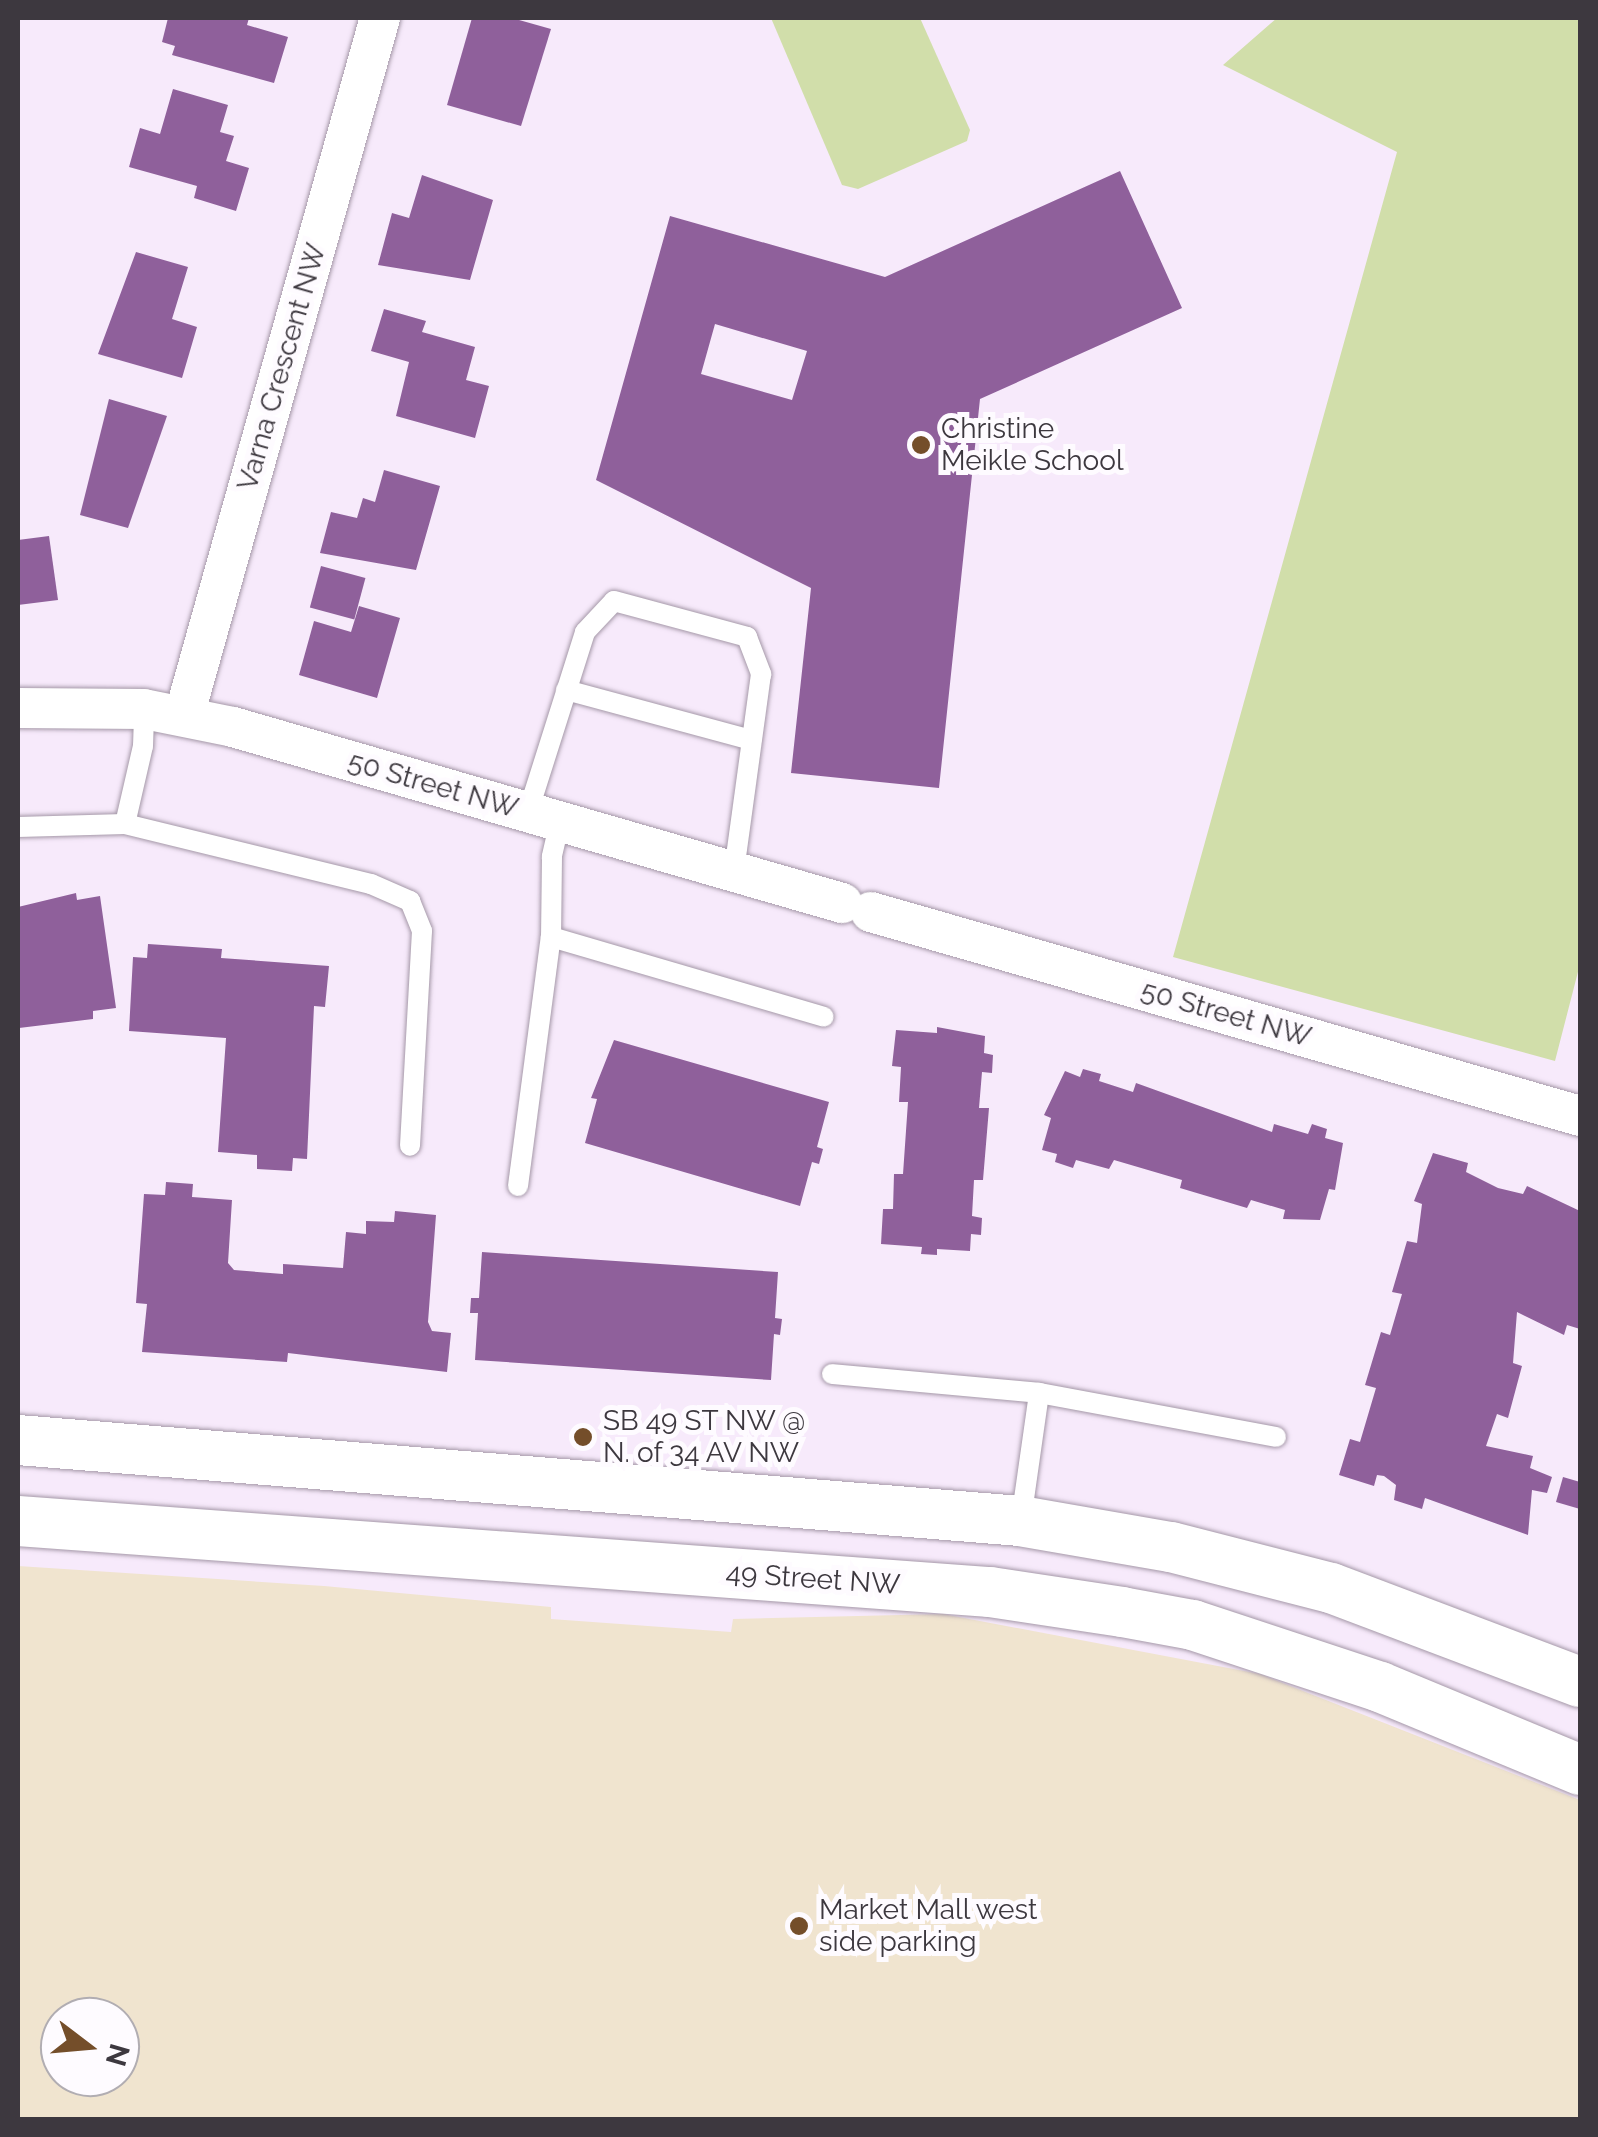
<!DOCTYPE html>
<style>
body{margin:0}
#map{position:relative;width:1598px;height:2137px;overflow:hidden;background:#f7eafb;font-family:Raleway,sans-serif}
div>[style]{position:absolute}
.commercial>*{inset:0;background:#f0e4cf}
.green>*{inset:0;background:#d1deaa}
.building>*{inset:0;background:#8f609b;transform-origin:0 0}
.roads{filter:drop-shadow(0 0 2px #a598a8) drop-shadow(0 0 2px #a598a8)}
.service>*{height:20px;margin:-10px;padding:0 10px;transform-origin:10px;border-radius:10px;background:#fff}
.minor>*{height:40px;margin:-20px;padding:0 20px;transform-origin:20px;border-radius:20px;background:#fff}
.tertiary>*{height:50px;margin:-25px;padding:0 25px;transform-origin:25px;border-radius:25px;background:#fff}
.dots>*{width:28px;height:28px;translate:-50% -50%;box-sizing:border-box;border:5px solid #fefbff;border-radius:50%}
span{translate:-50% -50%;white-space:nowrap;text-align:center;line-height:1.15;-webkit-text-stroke:10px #fefbff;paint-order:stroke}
.street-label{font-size:28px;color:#3d383f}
.poi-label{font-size:28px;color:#3d383f}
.left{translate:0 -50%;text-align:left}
.frame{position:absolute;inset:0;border:20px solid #3d383f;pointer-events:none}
.north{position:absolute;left:40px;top:1997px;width:100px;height:100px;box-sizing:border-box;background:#fefbff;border:2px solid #b1adb2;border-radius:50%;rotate:106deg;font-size:28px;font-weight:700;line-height:40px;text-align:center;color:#3d383f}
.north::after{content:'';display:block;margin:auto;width:35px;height:45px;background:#744e2a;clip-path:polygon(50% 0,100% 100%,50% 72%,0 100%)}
</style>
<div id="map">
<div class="commercial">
<div style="clip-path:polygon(evenodd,18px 1566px,324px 1586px,551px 1607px,551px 1619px,731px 1632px,733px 1619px,943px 1614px,1260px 1674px,1580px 1800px,1580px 2119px,18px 2119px,18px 1566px,60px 2017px,120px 2017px,120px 2077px,60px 2077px,60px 2017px)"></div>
</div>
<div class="green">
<div style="clip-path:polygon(771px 18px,920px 18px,970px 130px,967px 141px,858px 189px,842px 185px)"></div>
<div style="clip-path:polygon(1277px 18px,1580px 18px,1580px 964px,1555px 1061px,1173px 957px,1397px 152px,1223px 65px)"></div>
</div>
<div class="building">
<div style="clip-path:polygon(168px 18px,249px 18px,247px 25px,288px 37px,274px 83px,172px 55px,175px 46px,162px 42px)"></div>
<div style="clip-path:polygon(472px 18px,512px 18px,551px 29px,521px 126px,447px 105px)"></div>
<div style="clip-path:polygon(173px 89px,228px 105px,220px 132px,234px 136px,226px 161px,249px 168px,236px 211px,194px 198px,197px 186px,129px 167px,140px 128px,160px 134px)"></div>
<div style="clip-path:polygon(evenodd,1120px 171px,1182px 308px,980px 399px,939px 788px,791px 773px,811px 588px,596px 480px,670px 216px,885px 277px,1120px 171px,715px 324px,807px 351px,792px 400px,701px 374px,715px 324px)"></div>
<div style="clip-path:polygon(422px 175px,493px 200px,470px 280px,378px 265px,392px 213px,409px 218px)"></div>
<div style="clip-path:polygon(136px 252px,188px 267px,172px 319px,197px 327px,182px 378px,98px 354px)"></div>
<div style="clip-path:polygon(384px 309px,426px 321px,422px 332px,475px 347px,466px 380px,489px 386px,475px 438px,396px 416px,409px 362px,371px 351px)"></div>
<div style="clip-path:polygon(109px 399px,167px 416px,128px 528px,80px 515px)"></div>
<div style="clip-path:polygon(384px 470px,440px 486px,416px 570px,320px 553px,331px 512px,357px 518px,363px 498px,375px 502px)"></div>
<div style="clip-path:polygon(49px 536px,58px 600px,18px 605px,18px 540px)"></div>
<div style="left:321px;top:566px;width:46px;height:43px;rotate:15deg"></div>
<div style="clip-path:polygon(359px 606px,400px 618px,377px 698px,299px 675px,314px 621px,351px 632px)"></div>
<div style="clip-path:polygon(76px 893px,77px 900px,100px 896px,116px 1008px,93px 1011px,93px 1019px,19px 1028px,18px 907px)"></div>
<div style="clip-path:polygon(148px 944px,222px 949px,221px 958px,329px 966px,325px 1007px,314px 1006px,307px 1159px,293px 1158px,292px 1171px,257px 1169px,257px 1155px,218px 1152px,226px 1038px,129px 1031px,133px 957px,147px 958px)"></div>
<div style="clip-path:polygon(937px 1027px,985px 1036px,984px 1053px,993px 1055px,992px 1073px,982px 1072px,979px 1108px,989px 1108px,983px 1180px,974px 1180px,972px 1216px,982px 1218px,981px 1235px,971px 1234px,970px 1251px,937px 1249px,937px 1255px,921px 1254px,922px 1247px,881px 1244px,883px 1209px,893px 1209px,894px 1174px,903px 1174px,908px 1102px,899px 1102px,901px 1067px,892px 1066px,896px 1030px,937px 1033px)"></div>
<div style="clip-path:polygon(614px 1040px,829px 1102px,817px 1147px,823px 1149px,819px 1164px,812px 1162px,800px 1206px,585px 1143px,597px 1099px,591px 1098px)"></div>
<div style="clip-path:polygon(1083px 1069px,1101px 1074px,1099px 1081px,1133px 1092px,1136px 1083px,1272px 1132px,1274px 1124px,1308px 1134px,1312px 1124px,1327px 1129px,1325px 1138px,1343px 1143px,1335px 1190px,1329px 1189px,1320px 1220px,1283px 1219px,1285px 1210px,1251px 1200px,1247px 1208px,1180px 1188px,1182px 1180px,1114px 1160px,1109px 1169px,1076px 1160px,1073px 1168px,1055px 1162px,1057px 1154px,1042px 1150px,1051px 1118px,1044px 1115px,1065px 1071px,1080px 1077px)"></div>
<div style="clip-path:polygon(1433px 1153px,1468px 1163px,1466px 1172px,1498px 1188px,1523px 1194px,1527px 1186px,1580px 1211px,1580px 1329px,1567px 1325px,1564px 1335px,1517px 1312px,1513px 1363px,1522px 1366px,1508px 1418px,1497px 1414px,1486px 1446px,1533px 1456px,1530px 1468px,1552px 1477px,1547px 1493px,1532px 1490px,1528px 1535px,1425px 1498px,1422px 1509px,1394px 1500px,1396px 1485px,1384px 1476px,1377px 1475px,1374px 1486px,1339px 1475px,1350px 1439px,1360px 1442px,1376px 1388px,1365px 1385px,1381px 1332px,1390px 1335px,1402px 1294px,1392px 1292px,1407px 1241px,1417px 1243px,1422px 1204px,1414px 1201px)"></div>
<div style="clip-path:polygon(166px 1182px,193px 1184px,192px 1197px,232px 1200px,228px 1263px,234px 1270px,283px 1274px,283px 1264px,343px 1268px,346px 1232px,366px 1234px,366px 1221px,394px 1222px,395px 1211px,436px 1215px,428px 1322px,432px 1331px,451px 1333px,447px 1372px,288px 1353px,287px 1362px,142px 1352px,147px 1304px,136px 1303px,144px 1194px,165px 1195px)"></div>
<div style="clip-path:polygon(482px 1252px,778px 1272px,775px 1318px,782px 1319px,780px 1335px,774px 1334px,771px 1380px,475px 1360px,478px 1313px,470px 1313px,471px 1298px,479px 1298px)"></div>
<div style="clip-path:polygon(1563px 1477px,1580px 1482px,1580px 1509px,1556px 1502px)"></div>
</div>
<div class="roads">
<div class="service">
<div style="left:566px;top:690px;width:192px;rotate:15.1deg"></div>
<div style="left:528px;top:812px;width:189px;rotate:-72.4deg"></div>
<div style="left:585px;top:632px;width:42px;rotate:-46.9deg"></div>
<div style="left:614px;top:601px;width:138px;rotate:15.1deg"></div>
<div style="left:747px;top:637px;width:40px;rotate:69deg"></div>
<div style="left:761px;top:674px;width:200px;rotate:97.8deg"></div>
<div style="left:560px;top:821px;width:37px;rotate:103deg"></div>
<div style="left:552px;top:857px;width:80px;rotate:90.7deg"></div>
<div style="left:551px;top:937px;width:284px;rotate:16.3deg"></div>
<div style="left:125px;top:824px;width:80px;rotate:-77deg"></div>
<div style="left:143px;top:746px;width:37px;rotate:-88deg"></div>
<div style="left:18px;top:827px;width:107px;rotate:-1.6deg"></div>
<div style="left:125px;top:824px;width:253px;rotate:13.7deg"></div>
<div style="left:371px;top:884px;width:43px;rotate:23.6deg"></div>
<div style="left:410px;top:901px;width:32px;rotate:68deg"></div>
<div style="left:422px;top:931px;width:215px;rotate:93.2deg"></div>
<div style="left:518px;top:1186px;width:251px;rotate:-82.5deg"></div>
<div style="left:832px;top:1374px;width:208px;rotate:5.2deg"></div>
<div style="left:1039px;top:1393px;width:241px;rotate:10.5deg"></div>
<div style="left:1021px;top:1520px;width:128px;rotate:-81.9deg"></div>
</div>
<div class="minor">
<div style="left:18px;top:708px;width:126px;rotate:0.5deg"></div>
<div style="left:144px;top:709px;width:91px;rotate:11.4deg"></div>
<div style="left:233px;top:727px;width:634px;rotate:16.12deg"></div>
<div style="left:184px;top:716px;width:725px;rotate:-74.32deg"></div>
<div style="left:871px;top:912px;width:738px;rotate:16.05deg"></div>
</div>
<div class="tertiary">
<div style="left:18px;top:1440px;width:1005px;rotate:4.62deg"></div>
<div style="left:1020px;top:1521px;width:153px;rotate:9.8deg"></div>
<div style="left:1171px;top:1547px;width:165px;rotate:14.4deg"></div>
<div style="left:1331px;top:1588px;width:266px;rotate:20.7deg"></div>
<div style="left:18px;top:1521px;width:975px;rotate:4.18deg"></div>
<div style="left:990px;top:1592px;width:134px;rotate:8.6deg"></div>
<div style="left:1122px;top:1612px;width:72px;rotate:10.4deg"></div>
<div style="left:1193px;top:1625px;width:197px;rotate:18.3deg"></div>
<div style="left:1380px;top:1687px;width:217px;rotate:22.5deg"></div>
</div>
</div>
<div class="dots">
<div style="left:921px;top:445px;background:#744e2a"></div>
<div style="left:583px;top:1437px;background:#744e2a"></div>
<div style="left:799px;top:1926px;background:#744e2a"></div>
</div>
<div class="street-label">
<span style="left:282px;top:367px;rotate:-74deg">Varna Crescent NW</span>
<span style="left:433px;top:785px;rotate:16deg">50 Street NW</span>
<span style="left:1226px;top:1014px;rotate:16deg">50 Street NW</span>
<span style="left:813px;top:1579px;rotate:4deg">49 Street NW</span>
</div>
<div class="poi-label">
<span class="left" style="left:941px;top:445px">Christine<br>Meikle School</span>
<span class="left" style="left:603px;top:1437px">SB 49 ST NW @<br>N. of 34 AV NW</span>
<span class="left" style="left:819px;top:1926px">Market Mall west<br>side parking</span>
</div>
<div class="frame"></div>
<div class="north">N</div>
</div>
